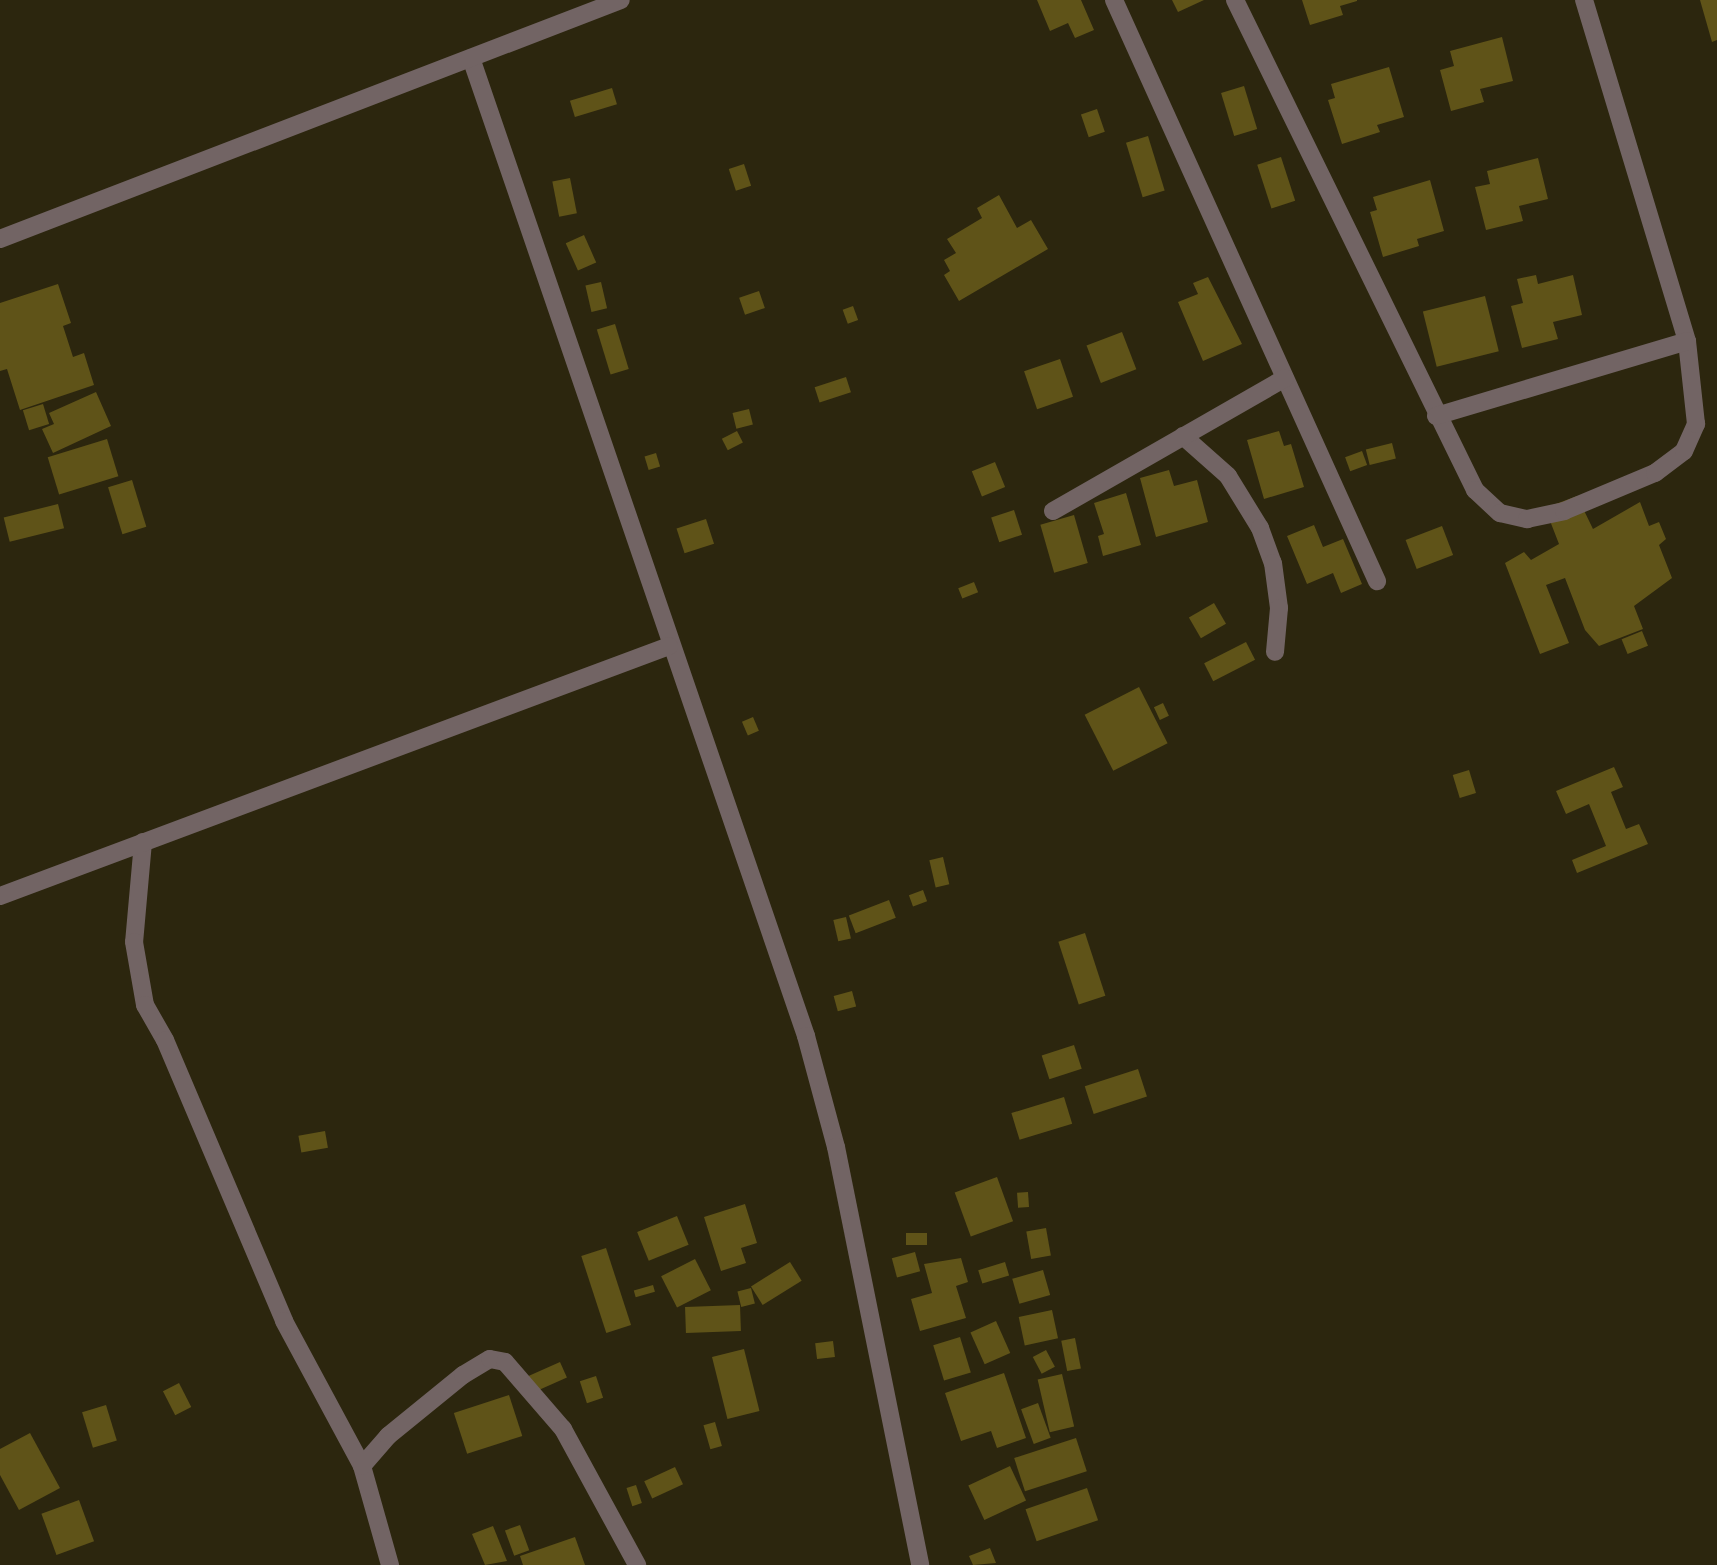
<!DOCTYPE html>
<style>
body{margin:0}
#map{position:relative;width:1717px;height:1565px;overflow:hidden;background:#2c260e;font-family:"Alegreya Sans",sans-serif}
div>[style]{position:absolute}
.building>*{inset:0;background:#5f5318;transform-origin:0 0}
.minor>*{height:18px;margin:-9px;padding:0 9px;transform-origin:9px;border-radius:9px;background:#726464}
span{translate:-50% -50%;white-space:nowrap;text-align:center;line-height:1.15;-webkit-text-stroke:5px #221d05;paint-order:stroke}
</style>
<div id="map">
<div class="building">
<div style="clip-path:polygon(1037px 0,1081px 0,1094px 30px,1075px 38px,1068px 23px,1050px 31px)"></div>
<div style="clip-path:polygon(1172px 0,1204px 0,1178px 12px)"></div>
<div style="clip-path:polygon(1302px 0,1357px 0,1357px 1px,1340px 6px,1343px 15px,1310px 25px)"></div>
<div style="clip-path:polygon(1700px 0,1717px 0,1717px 40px,1712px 42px)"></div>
<div style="clip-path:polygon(1502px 37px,1513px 81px,1480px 89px,1484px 102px,1451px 111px,1440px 70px,1454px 66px,1450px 51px)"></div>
<div style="clip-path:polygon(1389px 67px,1404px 117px,1377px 125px,1380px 132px,1342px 144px,1328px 100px,1335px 98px,1331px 84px)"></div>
<div style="left:1244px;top:86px;width:45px;height:24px;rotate:73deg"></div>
<div style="left:612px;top:88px;width:17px;height:44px;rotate:73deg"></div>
<div style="left:1097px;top:109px;width:24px;height:17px;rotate:71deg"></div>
<div style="left:1148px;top:136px;width:57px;height:23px;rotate:73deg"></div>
<div style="left:1281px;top:157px;width:46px;height:25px;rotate:72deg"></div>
<div style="clip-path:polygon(1538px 158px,1548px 199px,1519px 206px,1523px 221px,1486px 230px,1475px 187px,1490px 184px,1487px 171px)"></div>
<div style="left:744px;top:164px;width:23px;height:16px;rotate:72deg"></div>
<div style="left:570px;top:178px;width:36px;height:18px;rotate:79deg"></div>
<div style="clip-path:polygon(1430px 180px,1444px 231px,1417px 239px,1419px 246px,1383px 257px,1370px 212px,1377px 210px,1373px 197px)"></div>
<div style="clip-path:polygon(999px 195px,1017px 228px,1031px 220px,1048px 249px,959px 301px,944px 275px,950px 271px,944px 260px,956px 253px,947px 239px,982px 218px,977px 208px)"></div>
<div style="left:584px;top:235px;width:30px;height:20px;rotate:66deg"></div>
<div style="clip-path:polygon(1536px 275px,1538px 284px,1573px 275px,1582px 315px,1553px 322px,1558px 339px,1522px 348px,1511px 306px,1523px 303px,1517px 279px)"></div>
<div style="clip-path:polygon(1208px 277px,1242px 344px,1203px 361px,1178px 302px,1198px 294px,1193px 283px)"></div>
<div style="left:601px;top:282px;width:27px;height:16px;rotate:77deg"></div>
<div style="clip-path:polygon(58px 284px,71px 323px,63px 326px,73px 357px,84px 353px,94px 385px,20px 410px,7px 369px,0 371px,0 303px)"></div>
<div style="left:759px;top:291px;width:18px;height:21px;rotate:71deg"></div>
<div style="left:1485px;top:296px;width:57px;height:64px;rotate:76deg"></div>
<div style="left:853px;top:306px;width:15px;height:11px;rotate:70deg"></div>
<div style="left:615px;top:324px;width:47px;height:19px;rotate:73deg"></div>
<div style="left:1122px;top:332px;width:40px;height:38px;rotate:69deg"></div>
<div style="left:1060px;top:359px;width:40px;height:38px;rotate:71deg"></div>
<div style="left:846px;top:377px;width:16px;height:33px;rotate:72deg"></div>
<div style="clip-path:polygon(96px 392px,111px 426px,53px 453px,42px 429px,54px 424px,49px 413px)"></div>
<div style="left:43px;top:404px;width:21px;height:21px;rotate:73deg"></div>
<div style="left:749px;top:409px;width:16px;height:17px;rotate:76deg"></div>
<div style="left:737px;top:431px;width:13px;height:17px;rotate:63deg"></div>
<div style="clip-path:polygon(1279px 431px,1284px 446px,1291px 444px,1304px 487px,1264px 499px,1247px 440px)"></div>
<div style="left:107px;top:439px;width:39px;height:62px;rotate:73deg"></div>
<div style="left:1392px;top:443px;width:16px;height:27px;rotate:76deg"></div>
<div style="left:1362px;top:451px;width:15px;height:18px;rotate:70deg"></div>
<div style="left:656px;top:453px;width:14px;height:12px;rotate:73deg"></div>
<div style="left:995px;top:462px;width:27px;height:25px;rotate:68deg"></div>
<div style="clip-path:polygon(1169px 470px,1174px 486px,1197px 480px,1208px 522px,1156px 537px,1140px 478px)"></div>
<div style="left:132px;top:480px;width:49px;height:25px;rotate:73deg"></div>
<div style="clip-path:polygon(1126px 493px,1141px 545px,1103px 556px,1098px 536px,1104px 534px,1094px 503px)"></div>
<div style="clip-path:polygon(1577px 496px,1593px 529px,1640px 502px,1649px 526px,1659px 522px,1666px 539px,1659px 545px,1672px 578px,1634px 606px,1643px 629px,1599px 646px,1585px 630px,1565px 578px,1546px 585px,1569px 643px,1540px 654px,1505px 563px,1524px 552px,1531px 560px,1559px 544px,1545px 508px)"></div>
<div style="left:58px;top:504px;width:25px;height:56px;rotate:76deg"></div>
<div style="left:1014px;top:510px;width:26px;height:24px;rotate:72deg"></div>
<div style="left:1074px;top:515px;width:50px;height:35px;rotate:74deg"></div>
<div style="left:706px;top:519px;width:26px;height:31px;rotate:72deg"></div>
<div style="clip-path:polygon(1314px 525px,1323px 547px,1343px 539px,1362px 584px,1341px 593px,1333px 573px,1307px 584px,1287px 536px)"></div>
<div style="left:1442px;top:526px;width:31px;height:39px;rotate:69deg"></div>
<div style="left:974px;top:582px;width:11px;height:17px;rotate:68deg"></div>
<div style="left:1214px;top:603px;width:24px;height:29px;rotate:60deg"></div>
<div style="left:1642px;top:631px;width:16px;height:22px;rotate:68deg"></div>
<div style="left:1246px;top:642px;width:20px;height:47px;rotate:63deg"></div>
<div style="left:1139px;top:687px;width:63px;height:61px;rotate:63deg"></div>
<div style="left:1163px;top:703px;width:14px;height:10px;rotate:65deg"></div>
<div style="left:753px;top:717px;width:15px;height:12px;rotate:67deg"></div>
<div style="clip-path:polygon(1614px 767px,1623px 787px,1611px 792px,1626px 829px,1639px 824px,1648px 844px,1577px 873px,1572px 860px,1606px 846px,1589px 804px,1566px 814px,1556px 791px)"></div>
<div style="left:1469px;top:770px;width:24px;height:17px;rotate:73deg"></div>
<div style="left:943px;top:857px;width:28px;height:14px;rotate:77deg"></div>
<div style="left:923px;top:890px;width:12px;height:15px;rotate:70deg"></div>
<div style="left:889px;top:900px;width:19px;height:43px;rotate:69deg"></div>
<div style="left:846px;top:917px;width:22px;height:13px;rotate:77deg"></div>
<div style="left:1085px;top:933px;width:66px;height:28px;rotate:72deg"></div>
<div style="left:852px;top:991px;width:16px;height:19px;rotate:75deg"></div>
<div style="left:1074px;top:1045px;width:25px;height:34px;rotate:72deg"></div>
<div style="left:1138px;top:1069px;width:29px;height:56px;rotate:72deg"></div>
<div style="left:1064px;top:1097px;width:28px;height:55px;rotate:73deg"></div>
<div style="left:325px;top:1131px;width:17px;height:27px;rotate:80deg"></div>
<div style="left:997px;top:1177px;width:47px;height:45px;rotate:70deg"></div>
<div style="left:1028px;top:1192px;width:15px;height:11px;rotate:86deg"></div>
<div style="clip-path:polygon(745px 1204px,757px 1243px,741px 1248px,746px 1263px,721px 1271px,704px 1217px)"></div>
<div style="left:677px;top:1216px;width:31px;height:43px;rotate:68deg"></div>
<div style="left:1046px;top:1228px;width:28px;height:20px;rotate:80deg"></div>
<div style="left:906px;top:1233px;width:21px;height:12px"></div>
<div style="left:606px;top:1248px;width:81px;height:26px;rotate:72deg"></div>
<div style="left:915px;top:1252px;width:20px;height:24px;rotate:75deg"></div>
<div style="clip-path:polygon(961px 1258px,968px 1282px,956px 1286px,966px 1318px,920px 1331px,911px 1299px,932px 1293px,924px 1264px)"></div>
<div style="left:695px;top:1259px;width:35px;height:38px;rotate:63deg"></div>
<div style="left:790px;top:1262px;width:22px;height:46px;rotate:58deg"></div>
<div style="left:1005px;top:1262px;width:14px;height:28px;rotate:73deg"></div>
<div style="left:1043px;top:1270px;width:26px;height:32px;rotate:74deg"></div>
<div style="left:653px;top:1285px;width:7px;height:20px;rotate:74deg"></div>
<div style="left:751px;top:1288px;width:16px;height:14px;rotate:76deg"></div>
<div style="left:740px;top:1305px;width:26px;height:55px;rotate:88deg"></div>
<div style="left:1052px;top:1310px;width:29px;height:34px;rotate:78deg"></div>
<div style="left:996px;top:1321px;width:35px;height:28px;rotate:66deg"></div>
<div style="left:960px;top:1337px;width:37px;height:28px;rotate:73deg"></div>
<div style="left:1075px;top:1338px;width:31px;height:14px;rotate:79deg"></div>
<div style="left:833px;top:1341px;width:16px;height:18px;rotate:83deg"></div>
<div style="left:744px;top:1349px;width:64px;height:33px;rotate:76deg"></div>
<div style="left:1046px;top:1350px;width:19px;height:15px;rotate:62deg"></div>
<div style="left:560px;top:1362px;width:17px;height:40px;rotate:66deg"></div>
<div style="clip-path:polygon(1004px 1373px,1026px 1438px,997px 1448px,991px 1431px,961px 1441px,945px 1393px)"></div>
<div style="left:1062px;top:1374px;width:54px;height:25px;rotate:77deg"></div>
<div style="left:596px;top:1376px;width:23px;height:17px;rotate:72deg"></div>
<div style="left:179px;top:1383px;width:27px;height:18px;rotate:63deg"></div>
<div style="left:509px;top:1395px;width:43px;height:58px;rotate:72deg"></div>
<div style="left:1038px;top:1403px;width:37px;height:18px;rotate:70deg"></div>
<div style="left:106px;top:1405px;width:37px;height:25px;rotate:73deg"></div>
<div style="left:715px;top:1422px;width:25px;height:12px;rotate:74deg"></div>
<div style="clip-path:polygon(30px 1433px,60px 1488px,19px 1510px,0 1475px,0 1449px)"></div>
<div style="left:1076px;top:1438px;width:35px;height:65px;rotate:72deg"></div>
<div style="left:1010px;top:1466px;width:38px;height:46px;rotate:65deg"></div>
<div style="left:675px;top:1467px;width:19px;height:34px;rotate:65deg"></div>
<div style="left:636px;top:1485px;width:19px;height:10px;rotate:72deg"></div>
<div style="left:1087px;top:1488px;width:34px;height:65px;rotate:71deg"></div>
<div style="left:79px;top:1500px;width:44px;height:40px;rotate:70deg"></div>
<div style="left:520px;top:1525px;width:27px;height:16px;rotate:70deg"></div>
<div style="clip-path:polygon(493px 1526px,507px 1561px,485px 1565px,472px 1534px)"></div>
<div style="clip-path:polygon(575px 1537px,585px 1565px,523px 1565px,520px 1556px)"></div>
<div style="clip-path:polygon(990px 1548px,996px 1563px,973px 1565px,969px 1556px)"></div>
</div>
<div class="minor">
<div style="left:1114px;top:0;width:638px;rotate:65.65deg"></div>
<div style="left:1235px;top:0;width:546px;rotate:63.9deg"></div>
<div style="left:1475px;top:490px;width:34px;rotate:43deg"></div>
<div style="left:1500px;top:513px;width:28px;rotate:13deg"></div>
<div style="left:1527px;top:519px;width:38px;rotate:-12deg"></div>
<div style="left:1564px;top:511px;width:99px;rotate:-22.7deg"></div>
<div style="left:1655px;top:473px;width:36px;rotate:-37deg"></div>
<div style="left:1684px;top:451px;width:30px;rotate:-66deg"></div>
<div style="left:1696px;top:424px;width:83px;rotate:-96.2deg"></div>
<div style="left:1687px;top:341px;width:356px;rotate:-106.8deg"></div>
<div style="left:471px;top:58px;width:1034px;rotate:71.09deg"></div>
<div style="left:806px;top:1036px;width:115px;rotate:74.9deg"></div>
<div style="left:836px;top:1147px;width:426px;rotate:78.6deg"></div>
<div style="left:0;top:239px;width:665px;rotate:-21.05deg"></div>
<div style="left:1436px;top:416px;width:262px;rotate:-16.6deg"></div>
<div style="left:1183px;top:436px;width:60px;rotate:41.6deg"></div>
<div style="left:1228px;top:476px;width:61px;rotate:58.4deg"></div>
<div style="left:1260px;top:528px;width:37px;rotate:70deg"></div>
<div style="left:1273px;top:563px;width:45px;rotate:82.4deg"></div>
<div style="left:1279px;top:608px;width:44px;rotate:95.2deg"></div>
<div style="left:1053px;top:511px;width:267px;rotate:-29.8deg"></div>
<div style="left:143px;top:842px;width:100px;rotate:95.1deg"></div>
<div style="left:134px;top:942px;width:64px;rotate:80.1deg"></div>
<div style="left:145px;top:1005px;width:40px;rotate:60.3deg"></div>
<div style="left:165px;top:1040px;width:305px;rotate:67deg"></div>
<div style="left:284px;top:1321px;width:165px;rotate:61.7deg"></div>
<div style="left:362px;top:1466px;width:103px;rotate:74.2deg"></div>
<div style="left:0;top:896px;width:714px;rotate:-20.49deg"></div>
<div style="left:362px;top:1466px;width:40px;rotate:-49deg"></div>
<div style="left:388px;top:1436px;width:97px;rotate:-39.1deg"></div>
<div style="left:463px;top:1375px;width:31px;rotate:-31deg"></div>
<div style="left:490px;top:1359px;width:15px;rotate:11deg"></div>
<div style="left:505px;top:1362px;width:89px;rotate:49.1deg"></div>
<div style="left:563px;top:1429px;width:155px;rotate:61.4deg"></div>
</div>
</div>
